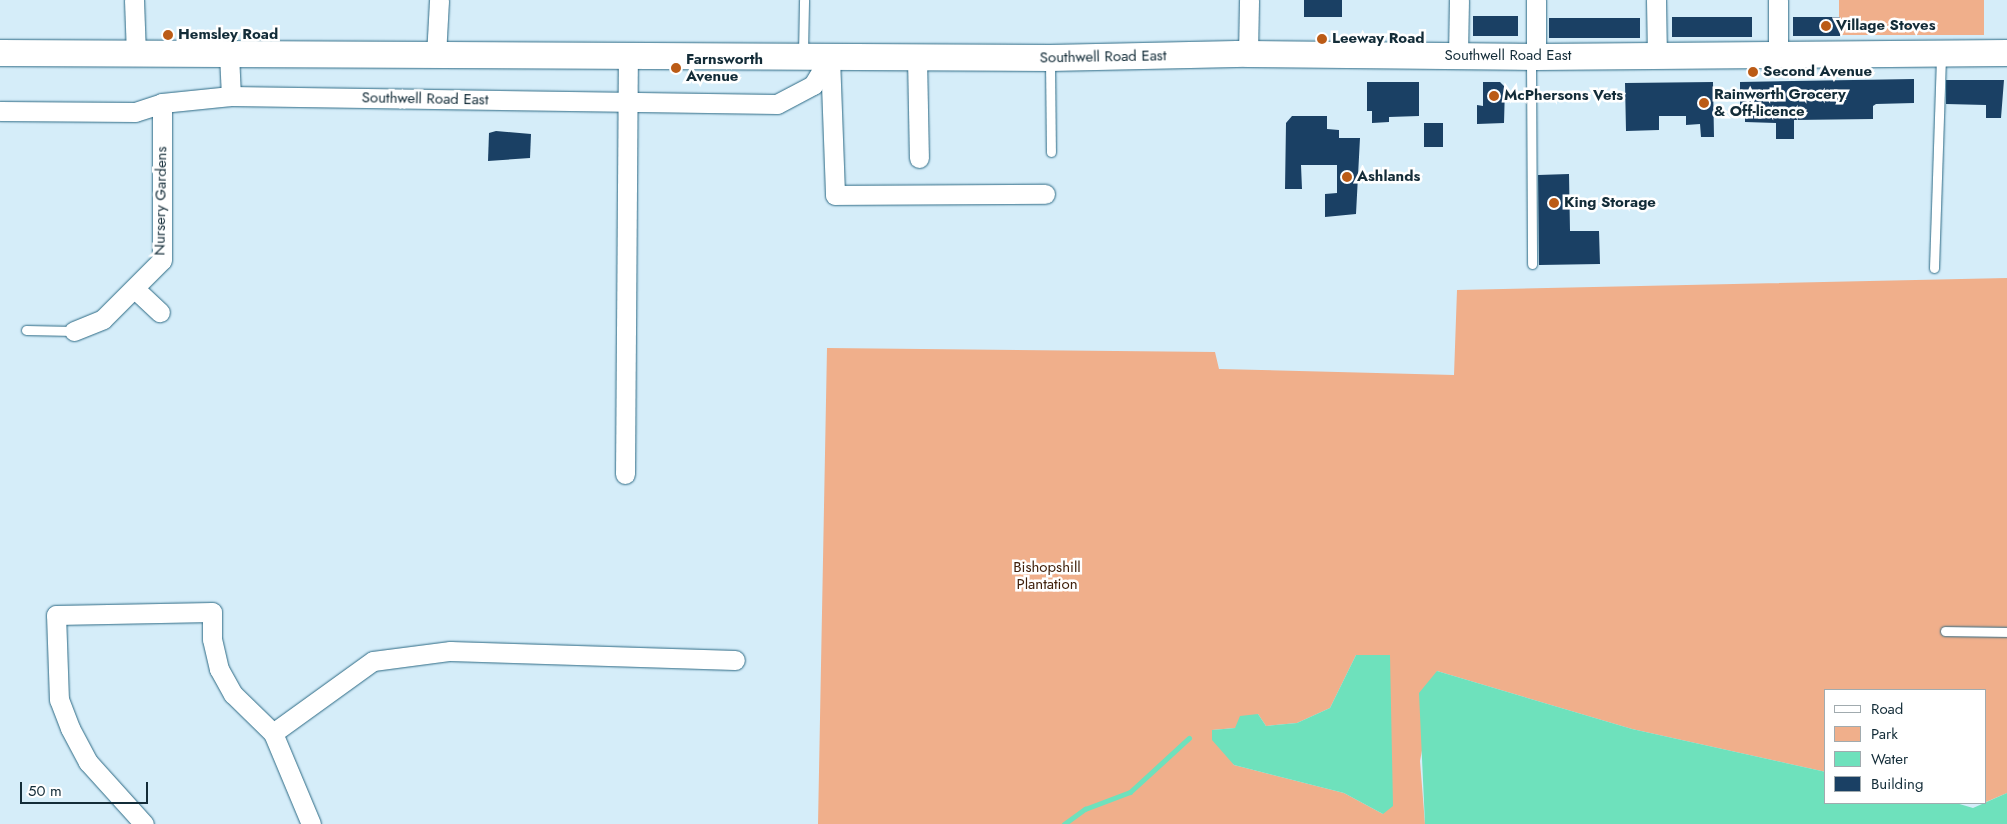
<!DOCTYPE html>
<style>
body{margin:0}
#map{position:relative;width:2007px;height:824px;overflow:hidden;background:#d5edf9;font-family:Jost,sans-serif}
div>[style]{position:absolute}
.green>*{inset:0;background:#f0af8b;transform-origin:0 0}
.water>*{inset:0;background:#6ee1bc}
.stream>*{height:5px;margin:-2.5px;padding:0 2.5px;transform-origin:2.5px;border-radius:2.5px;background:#6ee1bc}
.building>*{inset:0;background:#1a4064;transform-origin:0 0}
.roads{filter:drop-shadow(0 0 1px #2c6984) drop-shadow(0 0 1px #2c6984)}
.service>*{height:9px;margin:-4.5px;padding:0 4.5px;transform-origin:4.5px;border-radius:4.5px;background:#fff}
.minor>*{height:19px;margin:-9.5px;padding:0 9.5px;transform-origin:9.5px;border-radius:9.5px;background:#fff}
.secondary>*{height:26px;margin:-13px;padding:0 13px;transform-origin:13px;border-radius:13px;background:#fff}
.dots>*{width:14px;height:14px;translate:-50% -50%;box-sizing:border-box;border:2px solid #fff;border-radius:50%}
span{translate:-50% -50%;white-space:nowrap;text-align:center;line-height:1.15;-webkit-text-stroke:5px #fff;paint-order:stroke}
.poi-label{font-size:15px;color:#132c38;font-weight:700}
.left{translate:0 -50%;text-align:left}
.street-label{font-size:15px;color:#132c38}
.park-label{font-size:15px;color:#40200b}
.legend{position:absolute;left:1824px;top:689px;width:162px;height:115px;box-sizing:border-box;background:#fff;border:1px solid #a1abaf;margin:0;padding:6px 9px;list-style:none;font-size:15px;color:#132c38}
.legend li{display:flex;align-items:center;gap:10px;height:25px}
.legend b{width:25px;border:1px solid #a1abaf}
.scale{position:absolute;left:20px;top:782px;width:128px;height:22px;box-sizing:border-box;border:2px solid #132c38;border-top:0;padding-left:6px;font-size:15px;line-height:18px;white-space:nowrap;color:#132c38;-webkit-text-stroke:4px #fff;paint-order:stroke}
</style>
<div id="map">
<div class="green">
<div style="left:1839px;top:0;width:145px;height:35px"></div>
<div style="clip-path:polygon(evenodd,2007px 278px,2007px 793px,1986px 802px,1986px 690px,1826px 690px,1826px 772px,1632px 729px,1437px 671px,1420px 761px,1425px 824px,818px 824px,827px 348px,1215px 352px,1219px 369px,1454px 375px,1457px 290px,2007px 278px,1356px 655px,1383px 814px,1344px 793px,1234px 765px,1212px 730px,1235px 728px,1258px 714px,1266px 726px,1297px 723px,1330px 708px,1356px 655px)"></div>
</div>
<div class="water">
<div style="clip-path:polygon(1356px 655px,1390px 655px,1393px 806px,1383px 814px,1344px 793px,1234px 765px,1212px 740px,1212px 730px,1235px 728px,1240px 716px,1258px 714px,1266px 726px,1297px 723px,1330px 708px)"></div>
<div style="clip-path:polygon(1437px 671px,1632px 729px,1826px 772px,1826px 803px,1956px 803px,1973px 808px,2007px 793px,2007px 824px,1425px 824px,1419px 693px)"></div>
</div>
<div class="stream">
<div style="left:1064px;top:824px;width:26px;rotate:-36deg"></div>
<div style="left:1085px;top:809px;width:48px;rotate:-20.7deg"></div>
<div style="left:1130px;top:792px;width:80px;rotate:-42.5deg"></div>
</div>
<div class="building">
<div style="left:1304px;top:0;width:38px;height:17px"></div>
<div style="left:1518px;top:16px;width:20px;height:45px;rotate:90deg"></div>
<div style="left:1672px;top:17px;width:80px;height:20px"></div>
<div style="left:1793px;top:17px;width:47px;height:19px"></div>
<div style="left:1549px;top:18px;width:91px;height:20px"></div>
<div style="clip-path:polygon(1914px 79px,1914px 103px,1876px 104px,1873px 106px,1873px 119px,1794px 120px,1794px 139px,1776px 139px,1776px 123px,1745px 122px,1745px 111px,1740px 111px,1740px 82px)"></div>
<div style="clip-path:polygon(1946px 80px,2004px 80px,2001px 118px,1986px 118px,1986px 105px,1946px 104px)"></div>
<div style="clip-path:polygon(1367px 82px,1419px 82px,1419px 116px,1389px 117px,1389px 122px,1372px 123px,1372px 111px,1367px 111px)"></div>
<div style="clip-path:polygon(1483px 82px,1500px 82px,1505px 87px,1504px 123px,1477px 124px,1477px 105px,1483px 106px)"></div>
<div style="clip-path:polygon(1713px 82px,1714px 137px,1701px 137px,1700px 124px,1686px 125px,1686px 116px,1659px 116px,1659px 130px,1626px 131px,1625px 83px)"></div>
<div style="clip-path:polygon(1292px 116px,1327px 116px,1327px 129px,1339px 130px,1339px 138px,1360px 138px,1356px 214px,1325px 217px,1325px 194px,1337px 193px,1337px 165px,1301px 165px,1302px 189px,1285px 189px,1286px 123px)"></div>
<div style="left:1443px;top:123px;width:24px;height:19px;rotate:90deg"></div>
<div style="clip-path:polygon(496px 131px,531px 134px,530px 158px,488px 161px,489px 133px)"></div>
<div style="clip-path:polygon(1569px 174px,1570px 231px,1599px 231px,1600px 264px,1539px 265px,1538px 175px)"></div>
</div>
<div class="roads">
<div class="service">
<div style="left:803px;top:54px;width:54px;rotate:-88.9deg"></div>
<div style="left:1531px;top:59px;width:205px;rotate:89.7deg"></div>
<div style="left:1050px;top:61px;width:91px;rotate:89.4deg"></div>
<div style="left:1934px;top:268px;width:212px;rotate:-88.1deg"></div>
<div style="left:26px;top:330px;width:48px;rotate:1.2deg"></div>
<div style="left:1945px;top:631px;width:62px;rotate:0.9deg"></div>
</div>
<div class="minor">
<div style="left:134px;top:0;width:54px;rotate:87.9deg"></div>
<div style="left:1536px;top:0;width:57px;rotate:90deg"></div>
<div style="left:1656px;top:0;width:56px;rotate:89deg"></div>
<div style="left:229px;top:54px;width:42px;rotate:87.3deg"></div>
<div style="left:1248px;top:54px;width:54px;rotate:-88.9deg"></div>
<div style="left:436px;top:56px;width:56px;rotate:-86.9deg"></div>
<div style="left:1458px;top:56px;width:56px;rotate:-89deg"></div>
<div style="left:1778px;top:56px;width:56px;rotate:-90deg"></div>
<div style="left:830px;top:57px;width:138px;rotate:87.9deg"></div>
<div style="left:835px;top:195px;width:210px;rotate:-0.3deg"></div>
<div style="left:917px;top:57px;width:101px;rotate:88.9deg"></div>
<div style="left:0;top:111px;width:135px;rotate:0.4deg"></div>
<div style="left:135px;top:112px;width:28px;rotate:-18deg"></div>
<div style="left:162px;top:103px;width:69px;rotate:-5.8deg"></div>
<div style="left:231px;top:96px;width:546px;rotate:0.84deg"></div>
<div style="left:777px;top:104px;width:41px;rotate:-27.8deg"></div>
<div style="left:813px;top:85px;width:33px;rotate:-59deg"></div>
<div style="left:135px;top:289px;width:34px;rotate:43deg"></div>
<div style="left:74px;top:331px;width:31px;rotate:-22deg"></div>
<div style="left:103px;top:319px;width:83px;rotate:-45deg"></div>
<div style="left:162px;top:260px;width:157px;rotate:-90deg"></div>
<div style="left:625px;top:474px;width:417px;rotate:-89.6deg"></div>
<div style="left:144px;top:824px;width:84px;rotate:-132.1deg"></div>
<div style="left:88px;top:762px;width:38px;rotate:-118deg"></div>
<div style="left:70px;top:728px;width:30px;rotate:-111deg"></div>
<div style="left:59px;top:700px;width:85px;rotate:-92deg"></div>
<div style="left:56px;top:615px;width:156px;rotate:-1.1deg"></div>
<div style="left:212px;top:612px;width:27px;rotate:90deg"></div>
<div style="left:212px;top:639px;width:31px;rotate:77deg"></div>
<div style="left:219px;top:669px;width:29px;rotate:61deg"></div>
<div style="left:233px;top:694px;width:56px;rotate:44.3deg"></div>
<div style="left:311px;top:824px;width:99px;rotate:-112.7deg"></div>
<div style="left:273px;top:733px;width:123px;rotate:-35.8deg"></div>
<div style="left:373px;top:661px;width:78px;rotate:-7.4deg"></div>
<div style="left:450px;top:651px;width:285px;rotate:1.8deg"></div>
</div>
<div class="secondary">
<div style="left:0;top:53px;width:1050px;rotate:0.27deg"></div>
<div style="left:1050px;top:58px;width:198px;rotate:-1.2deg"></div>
<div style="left:1248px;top:54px;width:288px;rotate:0.6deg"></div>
<div style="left:1536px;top:57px;width:471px;rotate:-0.5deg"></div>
</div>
</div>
<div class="dots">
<div style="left:1826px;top:26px;background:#bb5b16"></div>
<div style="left:168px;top:35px;background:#bb5b16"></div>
<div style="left:1322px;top:39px;background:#bb5b16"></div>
<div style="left:676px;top:68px;background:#bb5b16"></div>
<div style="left:1753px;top:72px;background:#bb5b16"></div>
<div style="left:1494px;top:96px;background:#bb5b16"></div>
<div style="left:1704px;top:103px;background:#bb5b16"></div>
<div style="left:1347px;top:177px;background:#bb5b16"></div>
<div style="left:1554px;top:203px;background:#bb5b16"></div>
</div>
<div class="poi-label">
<span class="left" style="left:1836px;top:26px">Village Stoves</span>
<span class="left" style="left:178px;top:35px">Hemsley Road</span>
<span class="left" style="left:1332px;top:39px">Leeway Road</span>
<span class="left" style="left:686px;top:68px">Farnsworth<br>Avenue</span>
<span class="left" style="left:1763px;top:72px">Second Avenue</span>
<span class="left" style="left:1714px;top:103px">Rainworth Grocery<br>&amp; Off-licence</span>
<span class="left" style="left:1504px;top:96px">McPhersons Vets</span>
<span class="left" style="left:1357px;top:177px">Ashlands</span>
<span class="left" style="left:1564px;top:203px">King Storage</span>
</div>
<div class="street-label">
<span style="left:1508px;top:56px">Southwell Road East</span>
<span style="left:1103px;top:57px;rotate:-1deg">Southwell Road East</span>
<span style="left:425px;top:99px;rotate:1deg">Southwell Road East</span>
<span style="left:161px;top:201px;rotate:-89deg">Nursery Gardens</span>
</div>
<div class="park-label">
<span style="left:1047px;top:576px">Bishopshill<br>Plantation</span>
</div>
<ul class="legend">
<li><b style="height:6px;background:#fff"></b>Road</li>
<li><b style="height:14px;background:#f0af8b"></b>Park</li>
<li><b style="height:14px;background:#6ee1bc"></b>Water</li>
<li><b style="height:14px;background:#1a4064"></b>Building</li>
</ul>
<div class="scale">50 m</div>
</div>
